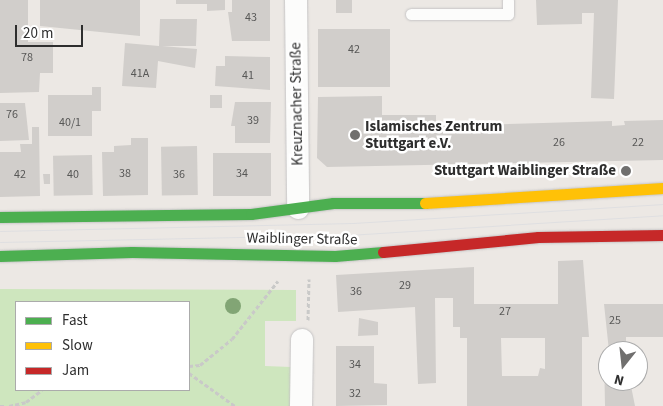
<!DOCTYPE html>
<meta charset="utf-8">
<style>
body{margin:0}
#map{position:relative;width:663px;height:406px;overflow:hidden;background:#ece8e4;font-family:"Source Sans 3",sans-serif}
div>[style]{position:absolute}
.green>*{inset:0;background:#cee6be}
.building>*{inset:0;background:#d1cecb;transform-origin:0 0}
.path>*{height:3px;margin-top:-1.5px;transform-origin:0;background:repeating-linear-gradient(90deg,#c9c9c8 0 4px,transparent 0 6.5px)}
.roads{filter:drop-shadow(0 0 1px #c5c4c5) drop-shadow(0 0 1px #c5c4c5)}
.lane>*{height:11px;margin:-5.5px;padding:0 5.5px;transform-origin:5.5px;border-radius:5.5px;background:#fcfcfb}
.street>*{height:22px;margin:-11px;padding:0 11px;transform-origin:11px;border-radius:11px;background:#fcfcfb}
.fast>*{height:11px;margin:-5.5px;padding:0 5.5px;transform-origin:5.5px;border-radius:5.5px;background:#4caf50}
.slow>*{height:11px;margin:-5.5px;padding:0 5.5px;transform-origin:5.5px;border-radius:5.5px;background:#ffc107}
.jam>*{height:11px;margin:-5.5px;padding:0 5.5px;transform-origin:5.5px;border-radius:5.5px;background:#c62828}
.tram>*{height:1px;margin:-0.5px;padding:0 0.5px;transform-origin:0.5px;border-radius:0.5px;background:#dfdfe1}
.trees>*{width:16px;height:16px;margin:-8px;border-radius:50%;background:#82a575}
.dots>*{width:14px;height:14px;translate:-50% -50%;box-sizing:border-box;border:2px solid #fff;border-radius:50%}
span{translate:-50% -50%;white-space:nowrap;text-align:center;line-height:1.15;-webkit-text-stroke:5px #fff;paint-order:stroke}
.number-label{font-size:12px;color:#585857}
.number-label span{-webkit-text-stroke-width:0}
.street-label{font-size:15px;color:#2e2e2e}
.poi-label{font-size:15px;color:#2e2e2e;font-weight:700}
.left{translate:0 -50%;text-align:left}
.right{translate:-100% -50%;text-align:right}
.legend{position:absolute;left:15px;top:301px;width:175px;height:90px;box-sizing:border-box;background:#fff;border:1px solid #ababab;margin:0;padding:6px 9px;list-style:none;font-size:15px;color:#2e2e2e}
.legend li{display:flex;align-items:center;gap:10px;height:25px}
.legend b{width:25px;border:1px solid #ababab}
.north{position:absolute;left:598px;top:341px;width:50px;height:50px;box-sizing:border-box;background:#fff;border:1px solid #ababab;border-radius:50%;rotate:196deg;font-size:14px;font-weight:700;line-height:20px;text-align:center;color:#2e2e2e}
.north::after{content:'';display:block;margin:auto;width:18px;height:22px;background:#706f6e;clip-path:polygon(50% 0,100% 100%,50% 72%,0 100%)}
.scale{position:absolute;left:15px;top:25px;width:68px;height:22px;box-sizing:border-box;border:2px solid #2e2e2e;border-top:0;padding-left:6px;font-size:15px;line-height:18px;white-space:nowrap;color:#2e2e2e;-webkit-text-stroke:4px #fff;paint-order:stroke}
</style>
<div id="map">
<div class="green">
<div style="clip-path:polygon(evenodd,0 289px,296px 290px,296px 321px,265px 321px,265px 366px,291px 367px,290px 406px,0 406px,0 289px,16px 302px,189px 302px,189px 390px,16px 390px,16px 302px)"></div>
</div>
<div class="building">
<div style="clip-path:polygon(0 0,28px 0,28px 42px,53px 42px,53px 73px,40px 73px,39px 92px,0 93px)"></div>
<div style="clip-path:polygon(40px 0,140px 0,140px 36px,40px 26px)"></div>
<div style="clip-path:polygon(176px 0,225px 0,225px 10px,207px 11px,207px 4px,176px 4px)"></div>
<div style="clip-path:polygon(232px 0,270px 0,270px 41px,232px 41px,228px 12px,232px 12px)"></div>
<div style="left:336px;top:0;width:16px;height:13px"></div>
<div style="clip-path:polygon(536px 0,618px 0,614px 99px,591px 98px,594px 13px,582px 13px,582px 24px,537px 25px)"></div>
<div style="clip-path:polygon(160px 19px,197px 19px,196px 46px,162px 46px,197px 49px,195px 68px,158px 61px,156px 88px,122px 86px,125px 43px,159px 46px)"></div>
<div style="left:318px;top:29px;width:72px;height:58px"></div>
<div style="clip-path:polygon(225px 56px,270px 57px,270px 90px,215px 86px,216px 66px,225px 66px)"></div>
<div style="clip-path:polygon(92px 87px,101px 87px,101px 111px,92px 111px,92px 136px,48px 136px,48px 95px,92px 95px)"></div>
<div style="left:222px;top:95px;width:13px;height:12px;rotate:90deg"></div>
<div style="clip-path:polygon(382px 96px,382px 115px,436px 115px,436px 126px,612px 121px,612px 126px,625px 125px,624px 121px,663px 120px,663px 160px,327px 167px,317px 158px,318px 97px)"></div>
<div style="clip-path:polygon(235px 102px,271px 102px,270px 143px,235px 143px,235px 126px,231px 126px)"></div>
<div style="clip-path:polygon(0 103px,25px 103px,29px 140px,0 141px)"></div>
<div style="clip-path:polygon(32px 127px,39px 127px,40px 196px,0 197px,0 152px,21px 152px,20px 144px,32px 144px)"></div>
<div style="clip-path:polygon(131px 138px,148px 138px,148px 195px,103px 196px,102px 152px,114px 152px,114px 146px,131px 145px)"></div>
<div style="left:197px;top:146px;width:49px;height:36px;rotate:89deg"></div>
<div style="left:213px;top:153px;width:58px;height:43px"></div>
<div style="left:92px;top:155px;width:40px;height:39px;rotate:89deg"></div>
<div style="clip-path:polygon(43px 174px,50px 174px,50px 184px,44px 184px)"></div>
<div style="clip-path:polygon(evenodd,583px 260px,589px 337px,582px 337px,582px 406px,467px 406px,467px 338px,460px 338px,460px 327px,453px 327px,453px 298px,435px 298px,436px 383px,418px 384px,415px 307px,338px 312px,336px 275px,474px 267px,474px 304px,558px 304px,558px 261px,583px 260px,501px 338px,545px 338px,545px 369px,540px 368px,538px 376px,502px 376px,501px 338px)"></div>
<div style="clip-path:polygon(604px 304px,663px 304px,663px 337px,626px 337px,626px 351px,609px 351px)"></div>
<div style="clip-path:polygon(359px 318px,378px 322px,378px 335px,358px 336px)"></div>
<div style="clip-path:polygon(336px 346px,374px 346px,374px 383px,387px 384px,387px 405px,336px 406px)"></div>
<div style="clip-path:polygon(604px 353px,608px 353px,608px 381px,630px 381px,635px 406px,605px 406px)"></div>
</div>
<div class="path">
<div style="left:308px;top:320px;width:41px;rotate:-88.6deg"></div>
<div style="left:189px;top:366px;width:11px;rotate:-5deg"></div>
<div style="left:200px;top:365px;width:41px;rotate:-39.1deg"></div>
<div style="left:232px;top:339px;width:74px;rotate:-51.6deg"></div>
<div style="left:189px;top:373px;width:57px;rotate:35.7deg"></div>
<div style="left:0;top:406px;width:4px"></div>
<div style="left:9px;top:406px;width:17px;rotate:-13deg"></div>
<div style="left:26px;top:402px;width:20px;rotate:-37deg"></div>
</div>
<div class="roads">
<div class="lane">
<div style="left:411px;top:14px;width:97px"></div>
<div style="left:508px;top:14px;width:14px;rotate:-90deg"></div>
</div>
<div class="street">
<div style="left:296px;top:0;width:208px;rotate:89.4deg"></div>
<div style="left:301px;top:406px;width:66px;rotate:-89.1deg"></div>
</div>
<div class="fast">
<div style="left:0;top:217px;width:251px;rotate:-0.7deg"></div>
<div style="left:251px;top:214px;width:83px;rotate:-7.6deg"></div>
<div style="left:333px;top:203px;width:92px"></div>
<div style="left:0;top:256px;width:132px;rotate:-1.7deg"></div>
<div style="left:132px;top:252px;width:203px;rotate:1.1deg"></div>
<div style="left:335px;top:256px;width:48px;rotate:-4.8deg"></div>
</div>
<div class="slow">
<div style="left:425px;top:203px;width:238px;rotate:-3.6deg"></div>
</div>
<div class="jam">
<div style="left:383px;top:252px;width:156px;rotate:-5.5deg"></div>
<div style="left:538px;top:237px;width:125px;rotate:-0.9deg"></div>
</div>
</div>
<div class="tram">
<div style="left:0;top:231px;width:353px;rotate:-1.3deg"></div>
<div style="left:353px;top:223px;width:311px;rotate:-3.5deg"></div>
<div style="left:0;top:242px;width:348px;rotate:-1.2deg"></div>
<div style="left:348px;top:235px;width:316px;rotate:-3.6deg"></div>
</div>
<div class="trees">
<div style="left:233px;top:306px"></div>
</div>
<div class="dots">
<div style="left:355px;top:135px;background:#706f6e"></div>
<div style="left:626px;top:171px;background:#706f6e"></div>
</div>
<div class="number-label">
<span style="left:251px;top:18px">43</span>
<span style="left:354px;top:50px">42</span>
<span style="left:27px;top:58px">78</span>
<span style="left:140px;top:74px">41A</span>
<span style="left:248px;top:76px">41</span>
<span style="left:12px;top:115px">76</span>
<span style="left:253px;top:121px">39</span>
<span style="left:70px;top:123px">40/1</span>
<span style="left:559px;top:143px">26</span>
<span style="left:638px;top:143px">22</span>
<span style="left:125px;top:174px">38</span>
<span style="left:242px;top:174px">34</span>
<span style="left:20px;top:175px">42</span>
<span style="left:73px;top:175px">40</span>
<span style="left:179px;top:175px">36</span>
<span style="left:405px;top:286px">29</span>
<span style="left:356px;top:292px">36</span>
<span style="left:505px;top:312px">27</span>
<span style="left:615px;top:321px">25</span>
<span style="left:355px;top:365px">34</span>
<span style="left:355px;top:394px">32</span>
</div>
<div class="street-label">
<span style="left:297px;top:104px;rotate:-91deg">Kreuznacher Straße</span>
<span style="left:302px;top:239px;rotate:1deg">Waiblinger Straße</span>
</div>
<div class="poi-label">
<span class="left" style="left:365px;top:135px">Islamisches Zentrum<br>Stuttgart e.V.</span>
<span class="right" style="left:616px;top:171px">Stuttgart Waiblinger Straße</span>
</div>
<ul class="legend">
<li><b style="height:6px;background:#4caf50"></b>Fast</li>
<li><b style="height:6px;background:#ffc107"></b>Slow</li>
<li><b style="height:6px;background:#c62828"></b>Jam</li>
</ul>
<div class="north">N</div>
<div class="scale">20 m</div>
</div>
